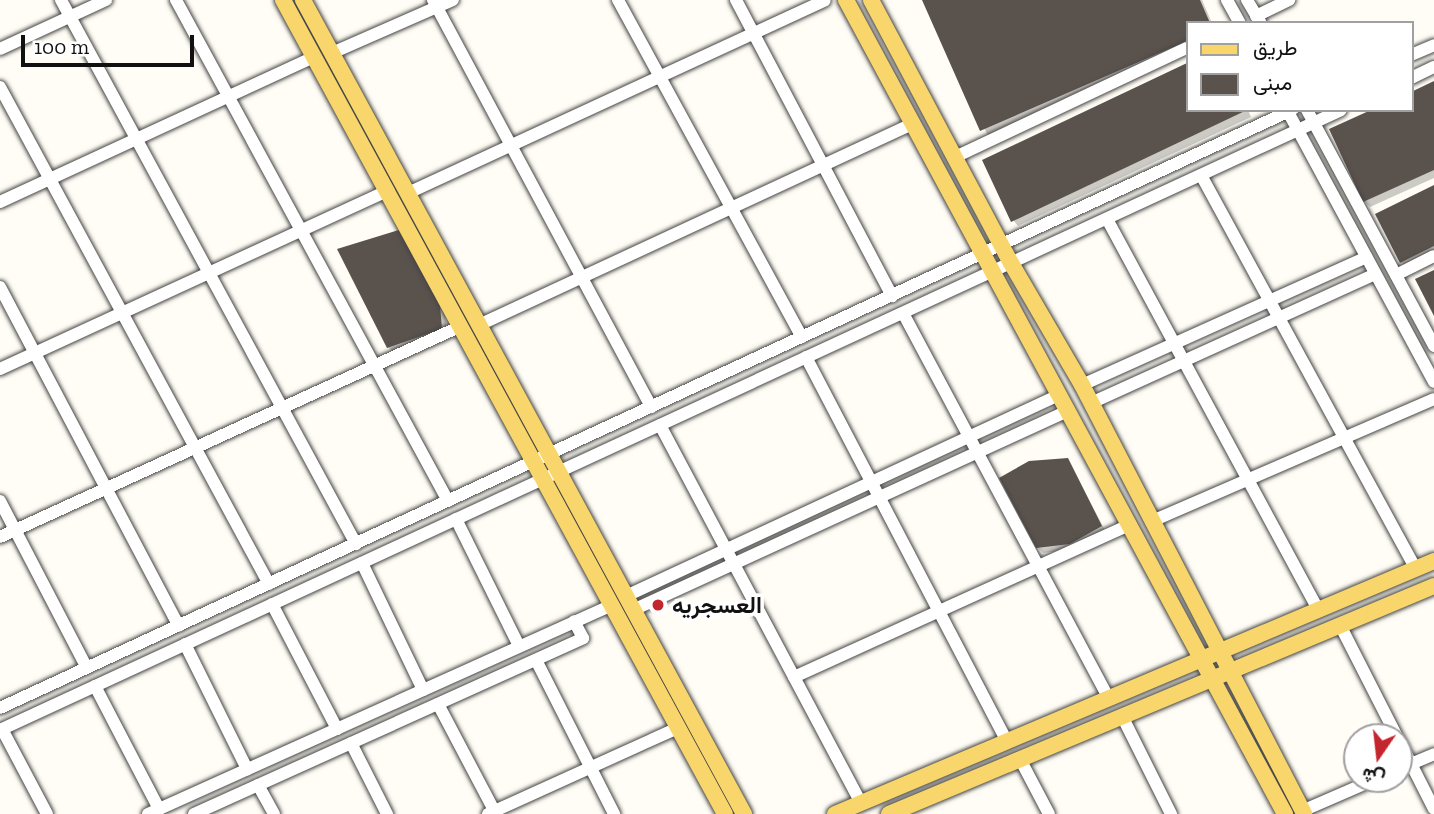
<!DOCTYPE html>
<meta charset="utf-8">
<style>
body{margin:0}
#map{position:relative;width:1434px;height:814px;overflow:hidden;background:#fffdf5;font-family:"Zilla Slab",Vazirmatn,serif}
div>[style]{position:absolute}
.shadow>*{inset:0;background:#0003}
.building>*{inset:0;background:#5a524d}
.roads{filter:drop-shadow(0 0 2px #444) drop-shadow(0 0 2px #444)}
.minor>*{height:12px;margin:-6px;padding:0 6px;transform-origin:6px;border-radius:6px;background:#fff}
.major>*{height:16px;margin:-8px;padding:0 8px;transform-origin:8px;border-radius:8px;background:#f9d66b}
.dots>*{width:19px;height:19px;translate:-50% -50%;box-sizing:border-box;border:4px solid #fff;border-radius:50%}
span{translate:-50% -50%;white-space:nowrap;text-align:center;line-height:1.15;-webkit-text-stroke:7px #fff;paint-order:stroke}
.poi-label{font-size:23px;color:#111;font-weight:700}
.left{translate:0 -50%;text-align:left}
.legend{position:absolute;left:1186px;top:21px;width:228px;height:91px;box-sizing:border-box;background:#fff;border:2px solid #a0a0a0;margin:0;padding:9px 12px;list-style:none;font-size:21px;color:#111}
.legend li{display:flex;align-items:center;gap:14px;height:35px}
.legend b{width:35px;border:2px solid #a0a0a0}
.north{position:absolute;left:1343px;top:723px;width:70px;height:70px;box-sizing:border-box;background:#fff;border:2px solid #a0a0a0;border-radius:50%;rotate:194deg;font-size:19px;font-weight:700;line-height:28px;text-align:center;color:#111}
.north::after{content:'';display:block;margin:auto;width:24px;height:32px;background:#c4262e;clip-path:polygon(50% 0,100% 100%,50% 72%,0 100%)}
.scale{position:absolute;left:21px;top:35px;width:173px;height:32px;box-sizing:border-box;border:4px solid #111;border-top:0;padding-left:9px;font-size:21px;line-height:24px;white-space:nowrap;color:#111;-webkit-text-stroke:5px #fff;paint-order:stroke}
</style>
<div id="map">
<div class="shadow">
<div style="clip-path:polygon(924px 0,1202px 0,1212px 23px,1187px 23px,1187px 49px,988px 136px)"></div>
<div style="clip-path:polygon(1187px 65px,1187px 110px,1248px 110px,1251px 117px,1018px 226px,1013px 220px,984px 161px)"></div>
<div style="clip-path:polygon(1434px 83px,1434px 178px,1370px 207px,1364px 201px,1411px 110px)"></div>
<div style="clip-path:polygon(1434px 187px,1434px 254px,1407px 268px,1401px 262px)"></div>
<div style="clip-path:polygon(444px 300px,447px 334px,394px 353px,388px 347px)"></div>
<div style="clip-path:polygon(1068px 460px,1106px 532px,1076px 549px,1043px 553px,1037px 547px)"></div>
</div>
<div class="building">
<div style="clip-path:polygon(922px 0,1200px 0,1210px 23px,1187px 23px,1187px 41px,980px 131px)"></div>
<div style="clip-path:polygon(1187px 63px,1187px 110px,1247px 110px,1011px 222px,982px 160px)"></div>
<div style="clip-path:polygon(1434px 81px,1434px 170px,1363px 202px,1329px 129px,1371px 110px,1411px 110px,1411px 92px)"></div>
<div style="clip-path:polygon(1434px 185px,1434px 246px,1400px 263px,1375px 214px)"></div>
<div style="clip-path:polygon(402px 229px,439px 293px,442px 329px,387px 348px,337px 249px)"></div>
<div style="clip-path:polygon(1434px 270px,1434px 316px,1415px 279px)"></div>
<div style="clip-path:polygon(1068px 458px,1102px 526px,1070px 544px,1036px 548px,999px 478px,1029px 461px)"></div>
</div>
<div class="roads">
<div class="minor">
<div style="left:61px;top:0;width:619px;rotate:61.53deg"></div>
<div style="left:176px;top:0;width:570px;rotate:61.5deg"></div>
<div style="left:433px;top:0;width:462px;rotate:61.8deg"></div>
<div style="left:618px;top:0;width:384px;rotate:61.4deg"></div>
<div style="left:736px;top:0;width:335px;rotate:62.2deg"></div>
<div style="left:1227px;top:0;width:26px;rotate:61deg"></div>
<div style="left:1247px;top:0;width:26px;rotate:59deg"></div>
<div style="left:1256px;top:16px;width:37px;rotate:-26deg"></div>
<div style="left:0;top:49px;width:117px;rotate:-24.8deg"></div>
<div style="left:332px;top:53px;width:132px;rotate:-23.7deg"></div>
<div style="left:1411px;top:55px;width:25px;rotate:-23deg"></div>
<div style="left:1411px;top:78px;width:25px;rotate:-26deg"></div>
<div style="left:0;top:87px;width:565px;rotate:61.58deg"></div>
<div style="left:1287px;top:110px;width:309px;rotate:61.6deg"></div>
<div style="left:1307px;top:110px;width:268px;rotate:61.7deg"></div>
<div style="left:955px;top:157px;width:256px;rotate:-25.2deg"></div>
<div style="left:1201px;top:175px;width:449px;rotate:61.4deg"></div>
<div style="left:408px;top:193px;width:459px;rotate:-24.8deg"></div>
<div style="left:0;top:202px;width:346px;rotate:-24.8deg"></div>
<div style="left:1107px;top:219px;width:444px;rotate:61.6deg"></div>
<div style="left:1396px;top:275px;width:42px;rotate:-26.6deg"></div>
<div style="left:0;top:287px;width:383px;rotate:62.2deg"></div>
<div style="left:903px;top:313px;width:437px;rotate:61.9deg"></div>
<div style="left:479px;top:325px;width:478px;rotate:-24.9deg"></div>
<div style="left:806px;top:357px;width:434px;rotate:62.4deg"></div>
<div style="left:0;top:369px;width:426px;rotate:-24.7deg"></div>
<div style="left:1082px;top:385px;width:312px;rotate:-24.2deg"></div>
<div style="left:1091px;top:403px;width:312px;rotate:-24.4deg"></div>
<div style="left:660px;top:425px;width:428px;rotate:62deg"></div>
<div style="left:0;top:501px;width:188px;rotate:62.5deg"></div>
<div style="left:456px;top:519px;width:142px;rotate:63.6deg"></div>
<div style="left:1152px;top:521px;width:307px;rotate:-23.4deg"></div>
<div style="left:0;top:537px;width:507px;rotate:-24.59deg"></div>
<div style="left:362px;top:563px;width:141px;rotate:64.3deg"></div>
<div style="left:626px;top:596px;width:477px;rotate:-24.9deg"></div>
<div style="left:272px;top:604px;width:141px;rotate:62.5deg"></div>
<div style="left:633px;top:610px;width:478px;rotate:-24.6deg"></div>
<div style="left:1340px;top:625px;width:126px;rotate:63deg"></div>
<div style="left:185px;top:644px;width:140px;rotate:63.6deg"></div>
<div style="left:536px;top:660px;width:173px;rotate:63.1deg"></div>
<div style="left:794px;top:677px;width:368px;rotate:-24.4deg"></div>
<div style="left:95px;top:686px;width:139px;rotate:62.5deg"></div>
<div style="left:438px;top:704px;width:124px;rotate:62.2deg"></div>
<div style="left:0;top:708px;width:1424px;rotate:-24.84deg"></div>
<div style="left:1122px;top:716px;width:110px;rotate:63.4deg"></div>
<div style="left:2px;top:729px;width:96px;rotate:62.1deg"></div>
<div style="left:0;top:730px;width:1477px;rotate:-24.81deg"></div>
<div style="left:1399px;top:740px;width:77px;rotate:63.1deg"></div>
<div style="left:351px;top:743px;width:80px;rotate:63.1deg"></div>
<div style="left:1020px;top:759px;width:62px;rotate:62.2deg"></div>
<div style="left:1399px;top:769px;width:38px;rotate:-23deg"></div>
<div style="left:258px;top:785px;width:33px;rotate:61deg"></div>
<div style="left:1302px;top:811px;width:81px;rotate:-23.4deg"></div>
<div style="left:148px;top:814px;width:509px;rotate:-24.25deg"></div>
<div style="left:194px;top:814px;width:427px;rotate:-24.3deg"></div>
<div style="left:583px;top:638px;width:19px;rotate:-118deg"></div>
<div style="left:488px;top:814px;width:209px;rotate:-24.4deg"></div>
</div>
<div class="major">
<div style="left:283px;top:0;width:926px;rotate:61.5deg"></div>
<div style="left:303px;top:0;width:926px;rotate:61.55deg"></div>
<div style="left:846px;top:0;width:925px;rotate:61.66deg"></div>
<div style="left:871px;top:0;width:298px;rotate:62deg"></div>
<div style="left:1011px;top:263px;width:141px;rotate:59.8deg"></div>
<div style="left:1082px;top:385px;width:483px;rotate:62.6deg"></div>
<div style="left:835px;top:814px;width:650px;rotate:-22.9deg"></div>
<div style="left:889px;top:814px;width:591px;rotate:-22.7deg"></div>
</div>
</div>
<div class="dots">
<div style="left:658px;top:605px;background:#c4262e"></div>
</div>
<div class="poi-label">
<span class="left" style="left:672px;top:605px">العسجريه</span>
</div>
<ul class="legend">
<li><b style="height:9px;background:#f9d66b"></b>طريق</li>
<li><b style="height:19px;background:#5a524d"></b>مبنى</li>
</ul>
<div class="north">ش</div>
<div class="scale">100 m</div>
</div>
